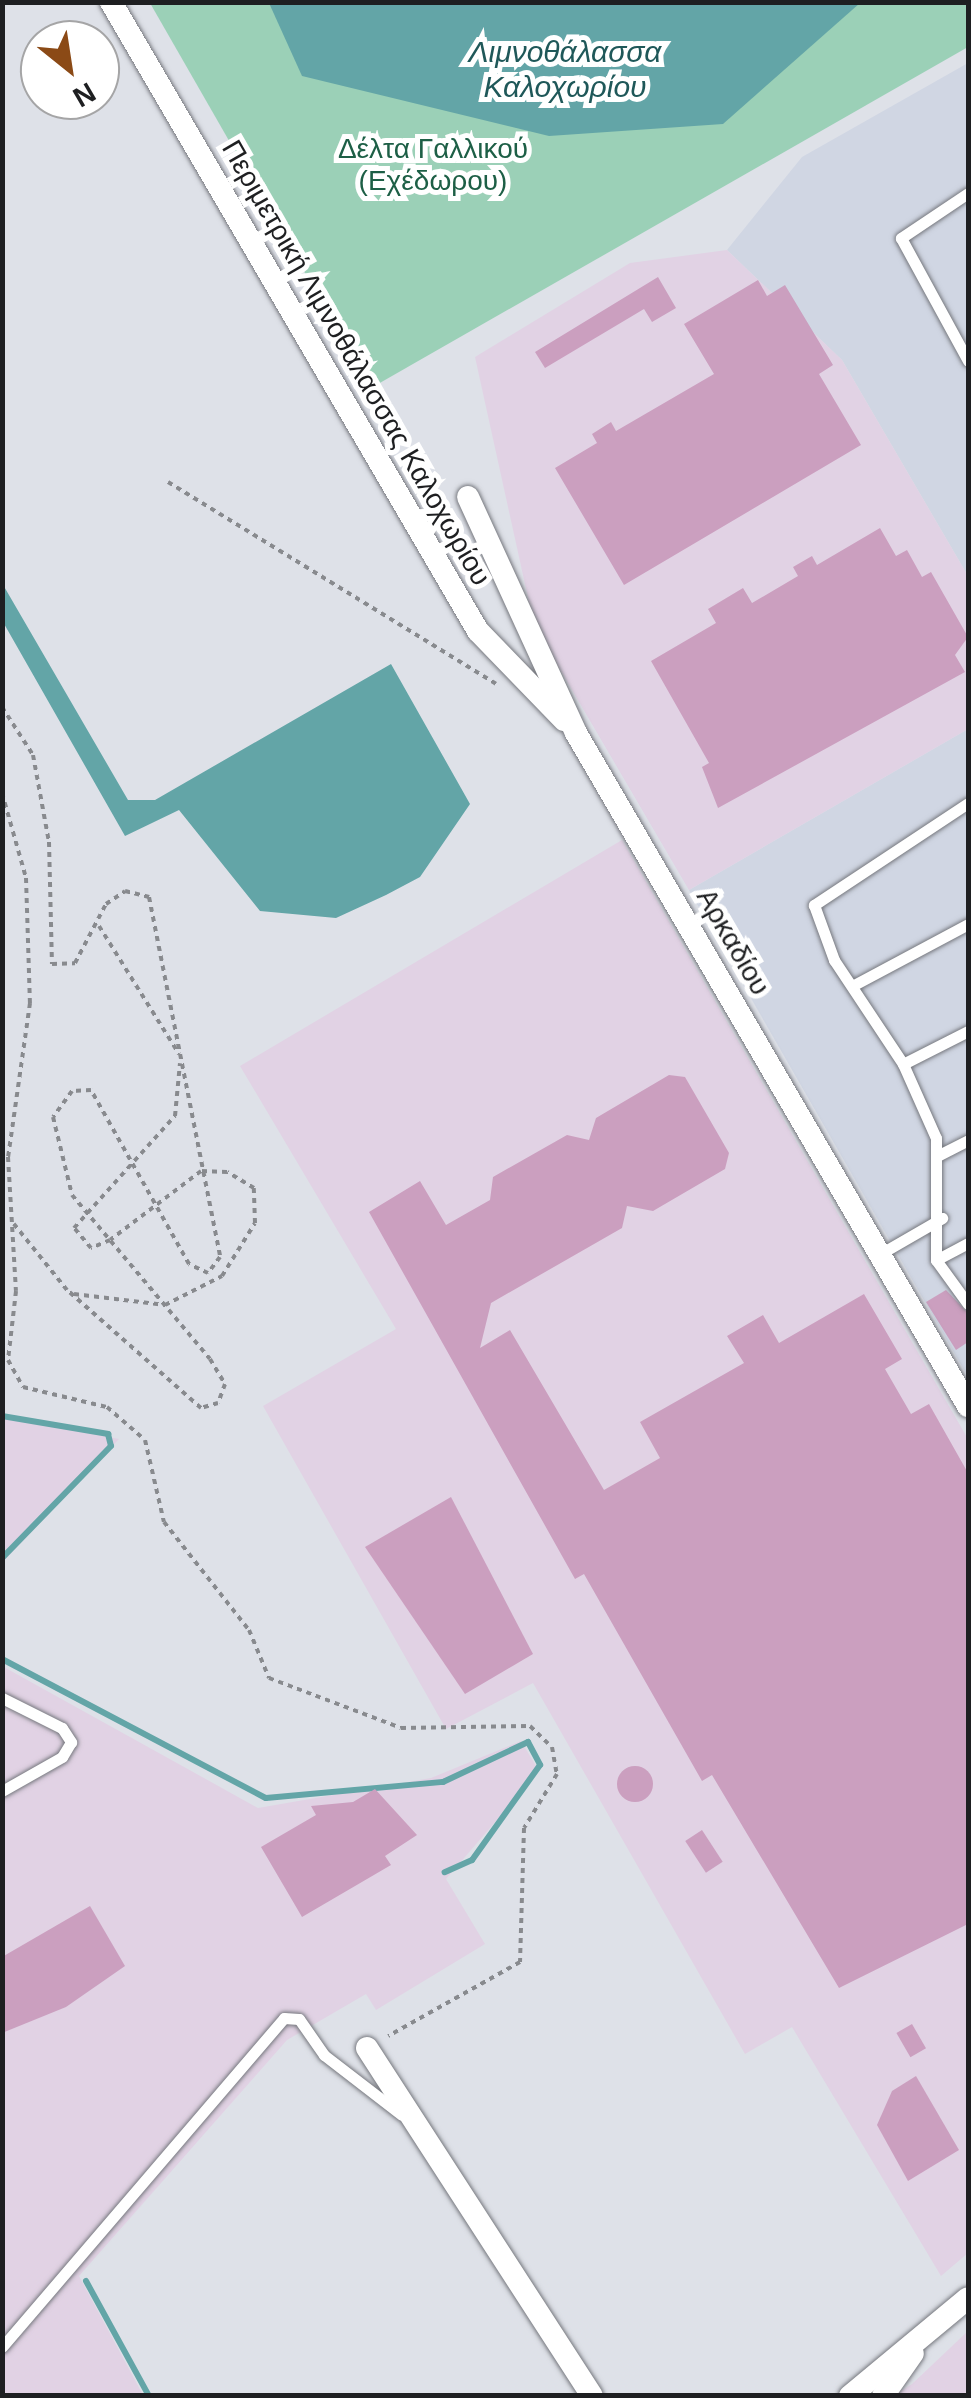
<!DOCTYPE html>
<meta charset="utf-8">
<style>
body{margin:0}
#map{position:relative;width:971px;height:2398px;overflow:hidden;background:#dee1e8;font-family:Arial,sans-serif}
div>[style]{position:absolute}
.built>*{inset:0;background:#d0d6e3}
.industrial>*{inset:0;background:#e1d2e4}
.green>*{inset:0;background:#9bd0b7}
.water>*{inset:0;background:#63a5a7}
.stream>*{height:6px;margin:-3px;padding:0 3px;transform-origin:3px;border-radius:3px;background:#63a5a7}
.building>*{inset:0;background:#cb9fbf;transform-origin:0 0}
.round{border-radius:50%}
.path>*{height:4px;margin-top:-2px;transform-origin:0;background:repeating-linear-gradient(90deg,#888a8e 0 5px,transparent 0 10px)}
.roads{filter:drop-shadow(0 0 2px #76787e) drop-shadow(0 0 2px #76787e)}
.service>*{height:11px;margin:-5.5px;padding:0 5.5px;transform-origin:5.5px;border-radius:5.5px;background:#fff}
.minor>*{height:22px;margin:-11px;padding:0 11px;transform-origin:11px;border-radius:11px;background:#fff}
span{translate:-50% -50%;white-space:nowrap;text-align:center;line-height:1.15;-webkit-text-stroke:10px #fff;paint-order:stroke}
.park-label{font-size:28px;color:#1d5f46}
.street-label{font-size:28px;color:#1e1f21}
.water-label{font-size:30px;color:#1f5859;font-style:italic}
.frame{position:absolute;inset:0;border:5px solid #1e1f21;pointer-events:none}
.north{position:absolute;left:20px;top:20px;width:100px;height:100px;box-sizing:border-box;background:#fff;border:2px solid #a5a5a6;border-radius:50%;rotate:150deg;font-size:28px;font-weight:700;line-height:40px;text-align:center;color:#1e1f21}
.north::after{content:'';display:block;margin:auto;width:35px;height:45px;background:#8b4a16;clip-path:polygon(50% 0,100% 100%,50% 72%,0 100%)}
</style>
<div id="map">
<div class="built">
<div style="clip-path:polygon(968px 63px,968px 576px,842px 360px,727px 250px,802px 157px)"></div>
<div style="clip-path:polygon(968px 729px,968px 1377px,689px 890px)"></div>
</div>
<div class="industrial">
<div style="clip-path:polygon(727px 250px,842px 360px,968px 576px,968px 729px,689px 890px,534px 625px,475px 357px,630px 263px)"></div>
<div style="clip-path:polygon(622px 840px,968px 1439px,968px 2253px,941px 2276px,792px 2027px,745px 2054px,533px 1683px,446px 1729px,263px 1406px,396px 1329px,240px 1066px)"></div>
<div style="clip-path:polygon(3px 1416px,119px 1439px,3px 1562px,2px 1416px)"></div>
<div style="clip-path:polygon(2px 1666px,258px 1808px,431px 1778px,521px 1741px,539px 1771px,446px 1879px,485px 1944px,376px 2010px,366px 1994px,287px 2040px,79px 2276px,143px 2395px,3px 2395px)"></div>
<div style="clip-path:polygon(968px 2331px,968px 2395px,893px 2396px,912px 2384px)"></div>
</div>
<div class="green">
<div style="clip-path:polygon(150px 3px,968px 3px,968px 47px,371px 388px)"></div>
</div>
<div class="water">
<div style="clip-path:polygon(269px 3px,860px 3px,723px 124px,549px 136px,302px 76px)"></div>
<div style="clip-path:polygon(2px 583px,128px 800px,155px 800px,391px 664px,470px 804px,420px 877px,386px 895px,336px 918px,260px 911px,179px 810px,125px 836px,3px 622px)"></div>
</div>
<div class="stream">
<div style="left:2px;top:1416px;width:108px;rotate:9.6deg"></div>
<div style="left:108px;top:1434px;width:12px;rotate:76deg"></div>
<div style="left:111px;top:1446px;width:156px;rotate:134.2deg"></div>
<div style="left:2px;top:1659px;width:298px;rotate:27.8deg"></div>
<div style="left:266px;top:1798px;width:178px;rotate:-5.2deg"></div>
<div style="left:443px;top:1782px;width:94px;rotate:-25.2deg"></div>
<div style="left:528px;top:1742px;width:26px;rotate:62deg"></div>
<div style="left:540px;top:1765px;width:117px;rotate:125.6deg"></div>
<div style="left:472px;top:1860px;width:30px;rotate:156deg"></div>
<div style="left:86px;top:2281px;width:131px;rotate:61.3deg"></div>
</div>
<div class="building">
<div style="clip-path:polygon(658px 277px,676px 308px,652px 322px,644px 309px,545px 368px,535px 352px)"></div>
<div style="clip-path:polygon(758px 280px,767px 296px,785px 285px,833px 365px,819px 374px,861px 445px,624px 585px,555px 468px,597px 443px,592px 434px,611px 422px,616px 431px,714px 374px,684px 324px)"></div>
<div style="clip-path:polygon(880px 528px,896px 556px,907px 550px,922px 577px,931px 572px,968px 637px,955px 655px,965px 672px,718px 808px,702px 767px,709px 763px,651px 661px,716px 623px,708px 609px,743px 588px,752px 603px,798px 576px,793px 567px,812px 556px,817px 565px)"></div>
<div style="clip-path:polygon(669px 1075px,685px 1077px,729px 1153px,725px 1169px,653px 1211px,627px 1206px,622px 1228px,491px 1303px,480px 1348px,510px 1330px,604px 1490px,660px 1458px,640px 1422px,744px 1363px,727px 1336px,763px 1315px,779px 1343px,864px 1294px,902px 1359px,885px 1369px,911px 1414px,929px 1404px,968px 1473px,968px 1924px,839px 1988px,712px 1775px,702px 1781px,584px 1574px,575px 1579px,369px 1212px,420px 1181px,446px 1225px,490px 1200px,493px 1177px,567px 1135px,589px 1140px,596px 1118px)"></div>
<div style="clip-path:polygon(946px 1290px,968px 1313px,968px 1342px,956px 1350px,926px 1302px)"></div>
<div style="clip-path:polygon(451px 1497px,533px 1654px,465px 1694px,365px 1547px)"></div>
<div class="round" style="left:617px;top:1766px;width:36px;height:36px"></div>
<div style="clip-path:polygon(375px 1789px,417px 1835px,385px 1856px,391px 1865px,302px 1917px,261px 1847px,316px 1815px,311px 1806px,353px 1802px)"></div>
<div style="left:702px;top:1830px;width:38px;height:20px;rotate:57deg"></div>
<div style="clip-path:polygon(90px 1906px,125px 1966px,66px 2007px,2px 2033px,2px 1957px)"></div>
<div style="left:912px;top:2024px;width:28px;height:18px;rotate:60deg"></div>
<div style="clip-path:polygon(916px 2076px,959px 2150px,908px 2181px,877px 2125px,892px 2091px)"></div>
</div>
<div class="path">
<div style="left:168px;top:482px;width:385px;rotate:31.6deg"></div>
<div style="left:2px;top:707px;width:57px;rotate:57.1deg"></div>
<div style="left:33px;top:755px;width:88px;rotate:79.6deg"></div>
<div style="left:49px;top:842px;width:122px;rotate:88.6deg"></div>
<div style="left:52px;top:964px;width:23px;rotate:-2deg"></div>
<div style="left:75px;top:963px;width:67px;rotate:-62.3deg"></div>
<div style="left:106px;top:904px;width:23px;rotate:-34deg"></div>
<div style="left:125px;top:891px;width:25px;rotate:14deg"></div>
<div style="left:149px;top:897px;width:367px;rotate:78.8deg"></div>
<div style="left:220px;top:1257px;width:20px;rotate:127deg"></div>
<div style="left:208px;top:1273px;width:21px;rotate:-155deg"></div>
<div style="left:189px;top:1264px;width:200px;rotate:-119.4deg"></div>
<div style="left:91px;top:1090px;width:19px;rotate:177deg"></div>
<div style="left:72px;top:1091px;width:32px;rotate:126deg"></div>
<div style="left:53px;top:1117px;width:80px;rotate:76.3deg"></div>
<div style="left:72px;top:1195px;width:214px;rotate:49.9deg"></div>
<div style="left:210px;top:1359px;width:29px;rotate:59deg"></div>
<div style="left:225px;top:1384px;width:20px;rotate:110deg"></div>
<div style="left:218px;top:1403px;width:18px;rotate:164deg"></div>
<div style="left:201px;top:1408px;width:179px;rotate:-138.6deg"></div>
<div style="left:67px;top:1290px;width:85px;rotate:-128.8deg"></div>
<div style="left:2px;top:793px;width:88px;rotate:74.2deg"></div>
<div style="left:26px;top:878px;width:125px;rotate:88.2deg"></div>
<div style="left:30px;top:1003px;width:156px;rotate:98.1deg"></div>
<div style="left:8px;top:1157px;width:134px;rotate:86.6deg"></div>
<div style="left:16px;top:1291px;width:69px;rotate:96.6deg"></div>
<div style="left:8px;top:1360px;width:31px;rotate:61deg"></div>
<div style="left:23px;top:1387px;width:86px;rotate:13.4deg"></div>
<div style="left:107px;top:1407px;width:50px;rotate:41deg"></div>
<div style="left:145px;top:1440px;width:84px;rotate:77deg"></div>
<div style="left:164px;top:1522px;width:137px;rotate:51.8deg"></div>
<div style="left:249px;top:1630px;width:52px;rotate:67.4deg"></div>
<div style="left:269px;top:1678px;width:141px;rotate:20.7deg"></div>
<div style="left:401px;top:1728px;width:129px;rotate:-0.9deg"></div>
<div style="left:530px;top:1726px;width:30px;rotate:44deg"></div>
<div style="left:552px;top:1747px;width:27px;rotate:80deg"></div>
<div style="left:557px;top:1774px;width:63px;rotate:121.4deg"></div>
<div style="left:524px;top:1828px;width:134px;rotate:91.7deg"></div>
<div style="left:520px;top:1962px;width:151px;rotate:150.7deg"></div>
<div style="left:99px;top:926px;width:151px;rotate:58deg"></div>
<div style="left:74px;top:1294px;width:92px;rotate:6.9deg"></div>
<div style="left:165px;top:1305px;width:64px;rotate:-27deg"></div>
<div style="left:222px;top:1276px;width:62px;rotate:-58.1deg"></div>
<div style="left:255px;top:1223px;width:35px;rotate:-92deg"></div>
<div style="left:254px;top:1188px;width:31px;rotate:-149deg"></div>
<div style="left:227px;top:1172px;width:26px;rotate:-178deg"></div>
<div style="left:201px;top:1171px;width:114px;rotate:142.8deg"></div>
<div style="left:110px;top:1240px;width:21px;rotate:157deg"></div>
<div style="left:91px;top:1248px;width:26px;rotate:-130deg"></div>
<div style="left:74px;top:1228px;width:151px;rotate:-48deg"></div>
<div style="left:175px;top:1116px;width:53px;rotate:-84.6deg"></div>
</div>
<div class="roads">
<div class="service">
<div style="left:968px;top:193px;width:81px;rotate:146.1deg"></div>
<div style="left:901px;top:238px;width:140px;rotate:61.4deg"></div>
<div style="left:968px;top:803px;width:185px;rotate:146.5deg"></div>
<div style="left:814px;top:905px;width:59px;rotate:70deg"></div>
<div style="left:834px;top:960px;width:125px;rotate:56.4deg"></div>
<div style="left:903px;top:1064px;width:81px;rotate:66deg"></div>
<div style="left:936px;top:1138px;width:122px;rotate:90deg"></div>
<div style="left:936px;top:1260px;width:54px;rotate:54deg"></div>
<div style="left:852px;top:986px;width:132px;rotate:-28.1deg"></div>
<div style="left:903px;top:1064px;width:73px;rotate:-26.9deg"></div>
<div style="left:937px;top:1156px;width:35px;rotate:-27deg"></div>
<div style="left:880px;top:1254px;width:72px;rotate:-30.1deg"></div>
<div style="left:936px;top:1260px;width:36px;rotate:-28deg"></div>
<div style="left:2px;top:1698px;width:67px;rotate:26.6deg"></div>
<div style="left:62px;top:1728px;width:17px;rotate:57deg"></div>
<div style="left:71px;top:1742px;width:17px;rotate:121deg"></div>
<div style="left:62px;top:1757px;width:69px;rotate:150.5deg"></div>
<div style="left:2px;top:2347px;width:433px;rotate:-49.4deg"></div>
<div style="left:284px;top:2018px;width:15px;rotate:4deg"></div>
<div style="left:299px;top:2019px;width:44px;rotate:55.2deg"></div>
<div style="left:324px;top:2055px;width:98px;rotate:37.6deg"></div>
</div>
<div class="minor">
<div style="left:111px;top:2px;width:728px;rotate:59.74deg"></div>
<div style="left:478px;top:631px;width:124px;rotate:46deg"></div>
<div style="left:468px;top:497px;width:260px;rotate:65.4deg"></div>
<div style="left:576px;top:733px;width:779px;rotate:59.78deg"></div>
<div style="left:367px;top:2048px;width:414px;rotate:57.1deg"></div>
<div style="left:850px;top:2396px;width:153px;rotate:-39.7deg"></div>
<div style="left:883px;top:2396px;width:52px;rotate:-55.1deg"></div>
</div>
</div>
<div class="park-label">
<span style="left:433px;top:165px">Δέλτα Γαλλικού<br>(Εχέδωρου)</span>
</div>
<div class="street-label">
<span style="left:356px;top:363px;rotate:60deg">Περιμετρική Λιμνοθάλασσας Καλοχωρίου</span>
<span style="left:733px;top:942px;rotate:60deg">Αρκαδίου</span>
</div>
<div class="water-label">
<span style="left:565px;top:69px">Λιμνοθάλασσα<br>Καλοχωρίου</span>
</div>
<div class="frame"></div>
<div class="north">N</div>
</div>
